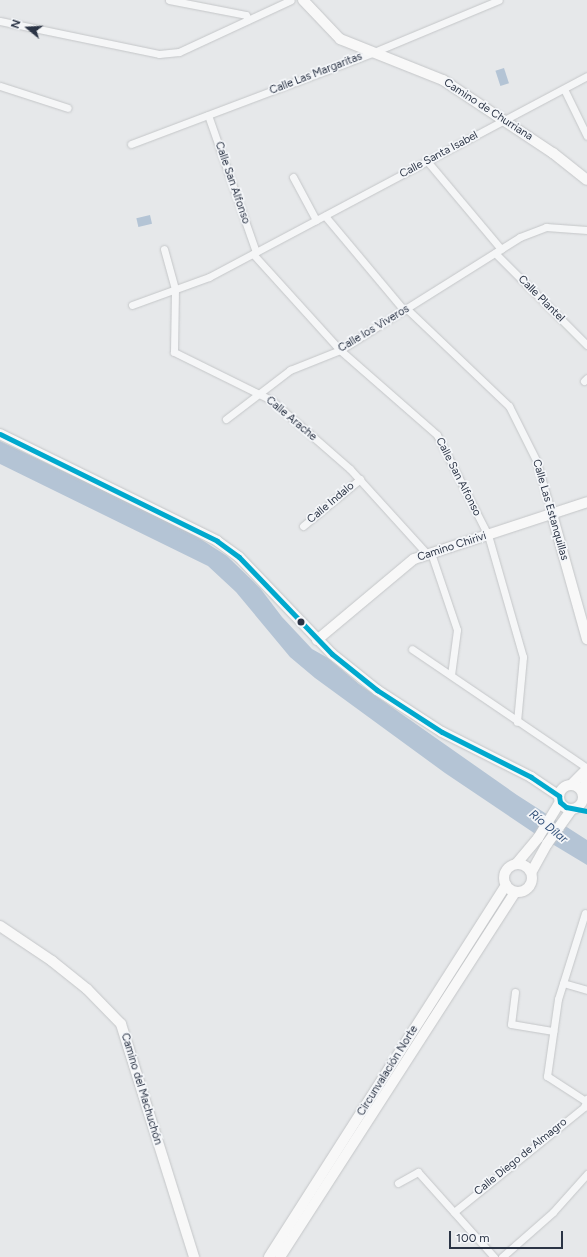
<!DOCTYPE html>
<meta charset="utf-8">
<style>
body{margin:0}
#map{position:relative;width:587px;height:1257px;overflow:hidden;background:#e6e8ea;font-family:Figtree,sans-serif}
div>[style]{position:absolute}
.water>*{inset:0;background:#b4c4d5;transform-origin:0 0}
.roads{filter:drop-shadow(0 0 1px #c4c6c8) drop-shadow(0 0 1px #c4c6c8)}
.street>*{height:7px;margin:-3.5px;padding:0 3.5px;transform-origin:3.5px;border-radius:3.5px;background:#f5f6f7}
.secondary>*{height:10px;margin:-5px;padding:0 5px;transform-origin:5px;border-radius:5px;background:#f8f8f8}
.secondary>.ring{margin:-5px;padding:0;box-sizing:content-box;background:none;border:10px solid #f8f8f8;border-radius:50%}
.bus-1>*{height:5px;margin:-2.5px;padding:0 2.5px;transform-origin:2.5px;border-radius:2.5px;background:#00a9ce}
.dots>*{width:11px;height:11px;translate:-50% -50%;box-sizing:border-box;border:2px solid #f4f6f9;border-radius:50%}
span{translate:-50% -50%;white-space:nowrap;text-align:center;line-height:1.15;-webkit-text-stroke:3.5px #f4f6f9;paint-order:stroke}
.street-label{font-size:11px;color:#2b3445}
.water-label{font-size:12px;color:#34527a;font-style:italic}
.north{position:absolute;left:8px;top:8px;width:40px;height:40px;-webkit-text-stroke:3px #f4f6f9;paint-order:stroke;rotate:288deg;font-size:11px;font-weight:700;line-height:16px;text-align:center;color:#2b3445}
.north::after{content:'';display:block;margin:auto;width:14px;height:18px;background:#2b3445;clip-path:polygon(50% 0,100% 100%,50% 72%,0 100%)}
.scale{position:absolute;left:449px;top:1231px;width:114px;height:18px;box-sizing:border-box;border:2px solid #2b3445;border-top:0;padding-left:5px;font-size:12px;line-height:14px;white-space:nowrap;color:#2b3445;-webkit-text-stroke:3px #f4f6f9;paint-order:stroke}
</style>
<div id="map">
<div class="water">
<div style="left:504px;top:68px;width:16px;height:9px;rotate:72deg"></div>
<div style="left:150px;top:215px;width:9px;height:14px;rotate:77deg"></div>
<div style="clip-path:polygon(0 441px,185px 529px,227px 556px,260px 588px,282px 617px,312px 649px,328px 658px,359px 684px,517px 795px,587px 840px,587px 865px,534px 833px,445px 773px,315px 678px,290px 657px,236px 592px,208px 566px,0 464px)"></div>
</div>
<div class="roads">
<div class="street">
<div style="left:169px;top:0;width:78px;rotate:11deg"></div>
<div style="left:246px;top:15px;width:5px;rotate:68deg"></div>
<div style="left:0;top:21px;width:162px;rotate:11.7deg"></div>
<div style="left:159px;top:54px;width:20px;rotate:-6deg"></div>
<div style="left:179px;top:52px;width:123px;rotate:-24.9deg"></div>
<div style="left:0;top:86px;width:71px;rotate:17.9deg"></div>
<div style="left:564px;top:89px;width:52px;rotate:63.9deg"></div>
<div style="left:208px;top:115px;width:145px;rotate:70.7deg"></div>
<div style="left:131px;top:144px;width:260px;rotate:-20.7deg"></div>
<div style="left:374px;top:52px;width:135px;rotate:-22.6deg"></div>
<div style="left:427px;top:161px;width:115px;rotate:49.9deg"></div>
<div style="left:293px;top:177px;width:49px;rotate:61.9deg"></div>
<div style="left:325px;top:216px;width:123px;rotate:50deg"></div>
<div style="left:164px;top:249px;width:41px;rotate:74.6deg"></div>
<div style="left:175px;top:289px;width:63px;rotate:90.9deg"></div>
<div style="left:174px;top:352px;width:108px;rotate:26.3deg"></div>
<div style="left:271px;top:400px;width:105px;rotate:41.1deg"></div>
<div style="left:350px;top:469px;width:115px;rotate:47.8deg"></div>
<div style="left:495px;top:253px;width:130px;rotate:45deg"></div>
<div style="left:253px;top:254px;width:130px;rotate:47.8deg"></div>
<div style="left:340px;top:350px;width:129px;rotate:41.2deg"></div>
<div style="left:437px;top:435px;width:112px;rotate:63deg"></div>
<div style="left:488px;top:535px;width:127px;rotate:74deg"></div>
<div style="left:523px;top:657px;width:65px;rotate:95.3deg"></div>
<div style="left:132px;top:305px;width:82px;rotate:-20deg"></div>
<div style="left:209px;top:277px;width:428px;rotate:-28deg"></div>
<div style="left:407px;top:309px;width:141px;rotate:43.6deg"></div>
<div style="left:509px;top:406px;width:60px;rotate:63.4deg"></div>
<div style="left:536px;top:460px;width:56px;rotate:73.5deg"></div>
<div style="left:584px;top:381px;width:4px;rotate:-45deg"></div>
<div style="left:226px;top:419px;width:81px;rotate:-37.4deg"></div>
<div style="left:290px;top:370px;width:54px;rotate:-21.8deg"></div>
<div style="left:340px;top:350px;width:213px;rotate:-32.1deg"></div>
<div style="left:520px;top:237px;width:28px;rotate:-21deg"></div>
<div style="left:546px;top:227px;width:41px;rotate:4.2deg"></div>
<div style="left:303px;top:526px;width:74px;rotate:-39.5deg"></div>
<div style="left:431px;top:553px;width:81px;rotate:71.3deg"></div>
<div style="left:457px;top:630px;width:45px;rotate:97.6deg"></div>
<div style="left:412px;top:649px;width:212px;rotate:34.2deg"></div>
<div style="left:585px;top:913px;width:90px;rotate:107.4deg"></div>
<div style="left:558px;top:999px;width:78px;rotate:98.1deg"></div>
<div style="left:547px;top:1076px;width:48px;rotate:33deg"></div>
<div style="left:563px;top:983px;width:25px;rotate:16deg"></div>
<div style="left:515px;top:992px;width:32px;rotate:97deg"></div>
<div style="left:511px;top:1024px;width:43px;rotate:9.5deg"></div>
<div style="left:398px;top:1183px;width:23px;rotate:-29deg"></div>
<div style="left:418px;top:1172px;width:114px;rotate:48.2deg"></div>
<div style="left:454px;top:1212px;width:167px;rotate:-38.9deg"></div>
<div style="left:584px;top:1107px;width:9px;rotate:-69deg"></div>
<div style="left:502px;top:1257px;width:68px;rotate:-41.4deg"></div>
<div style="left:553px;top:1212px;width:51px;rotate:-48.2deg"></div>
</div>
<div class="secondary">
<div style="left:303px;top:0;width:54px;rotate:46.5deg"></div>
<div style="left:340px;top:39px;width:111px;rotate:21.7deg"></div>
<div style="left:443px;top:80px;width:132px;rotate:33.6deg"></div>
<div style="left:553px;top:153px;width:43px;rotate:38.5deg"></div>
<div style="left:0;top:434px;width:242px;rotate:26.2deg"></div>
<div style="left:217px;top:541px;width:27px;rotate:36deg"></div>
<div style="left:239px;top:557px;width:134px;rotate:46.2deg"></div>
<div style="left:332px;top:654px;width:58px;rotate:38.7deg"></div>
<div style="left:377px;top:690px;width:77px;rotate:32.9deg"></div>
<div style="left:442px;top:732px;width:100px;rotate:26.8deg"></div>
<div style="left:531px;top:777px;width:34px;rotate:34deg"></div>
<div style="left:552px;top:514px;width:130px;rotate:74.4deg"></div>
<div style="left:317px;top:640px;width:126px;rotate:-39.9deg"></div>
<div style="left:414px;top:559px;width:182px;rotate:-18.2deg"></div>
<div style="left:572px;top:784px;width:21px;rotate:-45deg"></div>
<div class="ring" style="left:559px;top:785px;width:14px;height:14px"></div>
<div style="left:582px;top:790px;width:11px;rotate:-63deg"></div>
<div style="left:517px;top:863px;width:33px;rotate:-50deg"></div>
<div style="left:538px;top:838px;width:42px;rotate:-58.6deg"></div>
<div class="ring" style="left:504px;top:864px;width:18px;height:18px"></div>
<div style="left:532px;top:871px;width:31px;rotate:-61deg"></div>
<div style="left:547px;top:844px;width:43px;rotate:-54.5deg"></div>
<div style="left:0;top:926px;width:63px;rotate:33.9deg"></div>
<div style="left:52px;top:961px;width:45px;rotate:38.7deg"></div>
<div style="left:87px;top:989px;width:49px;rotate:45.8deg"></div>
<div style="left:121px;top:1024px;width:244px;rotate:72.6deg"></div>
<div style="left:269px;top:1257px;width:441px;rotate:-57.5deg"></div>
<div style="left:280px;top:1257px;width:434px;rotate:-57.2deg"></div>
</div>
</div>
<div class="bus-1">
<div style="left:0;top:434px;width:242px;rotate:26.2deg"></div>
<div style="left:217px;top:541px;width:27px;rotate:36deg"></div>
<div style="left:239px;top:557px;width:134px;rotate:46.2deg"></div>
<div style="left:332px;top:654px;width:58px;rotate:38.7deg"></div>
<div style="left:377px;top:690px;width:77px;rotate:32.9deg"></div>
<div style="left:442px;top:732px;width:100px;rotate:26.8deg"></div>
<div style="left:531px;top:777px;width:34px;rotate:34deg"></div>
<div style="left:559px;top:796px;width:6px;rotate:81deg"></div>
<div style="left:560px;top:802px;width:8px;rotate:40deg"></div>
<div style="left:566px;top:807px;width:21px;rotate:11deg"></div>
</div>
<div class="dots">
<div style="left:301px;top:622px;background:#2b3445"></div>
</div>
<div class="street-label">
<span style="left:316px;top:74px;rotate:-21deg">Calle Las Margaritas</span>
<span style="left:488px;top:110px;rotate:33deg">Camino de Churriana</span>
<span style="left:439px;top:155px;rotate:-28deg">Calle Santa Isabel</span>
<span style="left:232px;top:183px;rotate:71deg">Calle San Alfonso</span>
<span style="left:541px;top:299px;rotate:45deg">Calle Plantel</span>
<span style="left:374px;top:329px;rotate:-31deg">Calle los Viveros</span>
<span style="left:291px;top:419px;rotate:40deg">Calle Arache</span>
<span style="left:458px;top:477px;rotate:63deg">Calle San Alfonso</span>
<span style="left:331px;top:503px;rotate:-40deg">Calle Indalo</span>
<span style="left:550px;top:510px;rotate:74deg">Calle Las Estanquillas</span>
<span style="left:452px;top:547px;rotate:-18deg">Camino Chirivi</span>
<span style="left:388px;top:1071px;rotate:-58deg">Circunvalación Norte</span>
<span style="left:141px;top:1089px;rotate:73deg">Camino del Machuchón</span>
<span style="left:521px;top:1157px;rotate:-39deg">Calle Diego de Almagro</span>
</div>
<div class="water-label">
<span style="left:548px;top:827px;rotate:39deg">Río Dílar</span>
</div>
<div class="north">N</div>
<div class="scale">100 m</div>
</div>
